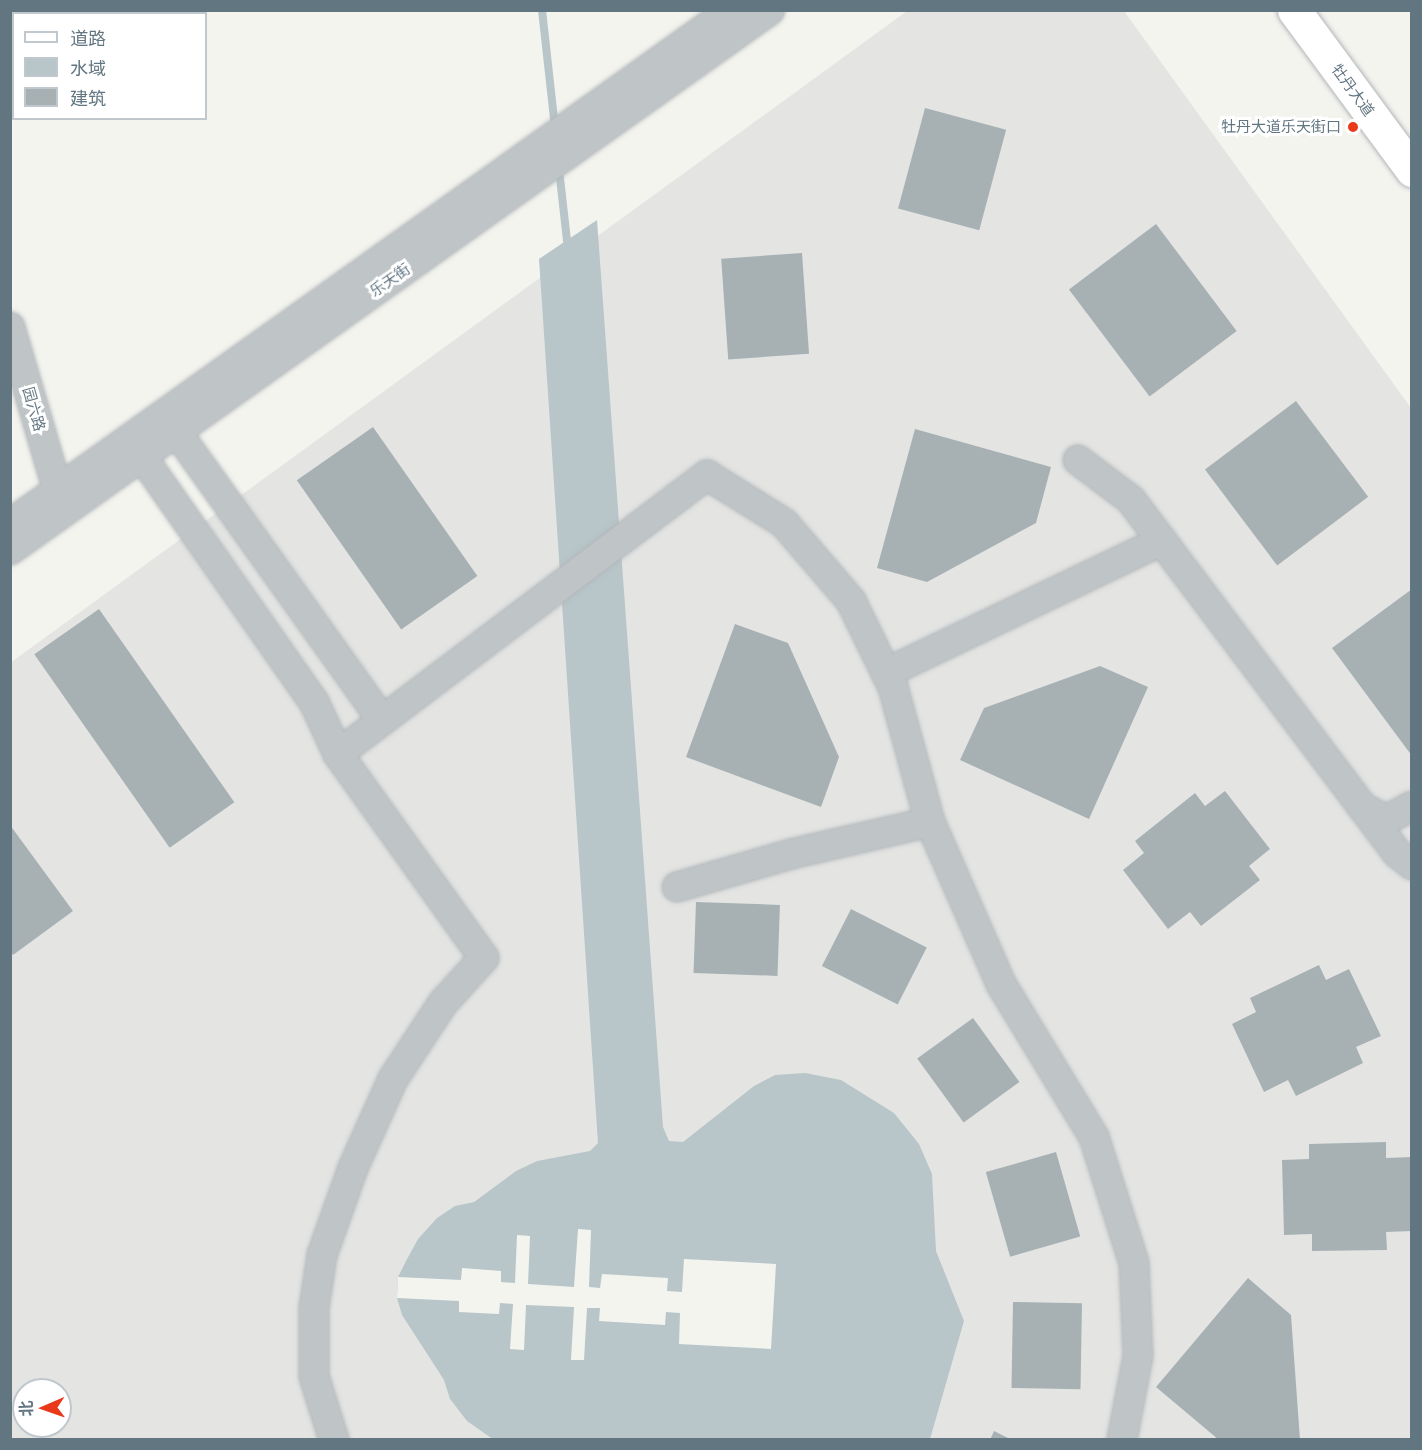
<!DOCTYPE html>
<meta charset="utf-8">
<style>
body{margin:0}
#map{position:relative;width:1422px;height:1450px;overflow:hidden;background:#f4f4ef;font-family:"Asap Condensed","Noto Sans SC",sans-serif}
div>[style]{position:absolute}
.built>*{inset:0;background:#e4e5e3}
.water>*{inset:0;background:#b8c6c9}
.pier>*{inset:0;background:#f4f4ef}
.stream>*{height:8px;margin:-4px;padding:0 4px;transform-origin:4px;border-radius:4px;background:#b8c6c9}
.building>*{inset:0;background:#a7b1b4;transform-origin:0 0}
.roads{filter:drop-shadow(0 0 2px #b2b7ba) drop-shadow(0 0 2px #b2b7ba)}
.minor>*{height:28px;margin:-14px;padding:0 14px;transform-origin:14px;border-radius:14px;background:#bfc4c6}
.major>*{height:33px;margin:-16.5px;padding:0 16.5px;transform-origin:16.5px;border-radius:16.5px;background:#fff}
.dots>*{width:16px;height:16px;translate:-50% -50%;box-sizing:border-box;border:3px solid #fff;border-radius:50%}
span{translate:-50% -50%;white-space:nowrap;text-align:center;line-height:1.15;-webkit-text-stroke:6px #fff;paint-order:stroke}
.street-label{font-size:15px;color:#627682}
.poi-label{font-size:15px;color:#627682}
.right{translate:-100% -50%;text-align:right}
.frame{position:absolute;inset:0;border:12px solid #627682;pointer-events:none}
.legend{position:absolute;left:12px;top:12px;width:195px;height:108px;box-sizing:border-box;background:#fff;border:2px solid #c0c8cd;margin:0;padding:8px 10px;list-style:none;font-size:18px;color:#627682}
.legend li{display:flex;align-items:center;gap:12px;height:30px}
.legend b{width:30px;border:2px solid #c0c8cd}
.north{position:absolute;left:12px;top:1378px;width:60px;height:60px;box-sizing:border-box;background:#fff;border:2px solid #c0c8cd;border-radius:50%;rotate:268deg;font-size:16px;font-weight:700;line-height:24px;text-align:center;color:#627682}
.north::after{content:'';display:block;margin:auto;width:21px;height:27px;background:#e9391a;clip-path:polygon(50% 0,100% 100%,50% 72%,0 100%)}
</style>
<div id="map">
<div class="built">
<div style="clip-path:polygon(evenodd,907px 11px,1124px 11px,1411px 408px,1411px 1439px,11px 1439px,10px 663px,907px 11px,24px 1390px,60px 1390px,60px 1426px,24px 1426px,24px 1390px)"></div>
</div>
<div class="water">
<div style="clip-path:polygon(597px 220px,663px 1127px,669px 1141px,683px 1142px,754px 1086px,775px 1075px,805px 1073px,841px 1080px,894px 1113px,919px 1144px,932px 1174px,936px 1251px,964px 1321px,930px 1439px,494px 1440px,467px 1421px,450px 1399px,444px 1380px,402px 1315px,397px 1298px,398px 1277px,406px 1261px,418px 1239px,437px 1218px,455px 1206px,474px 1202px,516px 1171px,537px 1161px,590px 1151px,598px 1143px,539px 259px)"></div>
</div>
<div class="pier">
<div style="clip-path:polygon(578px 1229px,591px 1230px,589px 1287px,600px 1288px,602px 1274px,668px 1278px,667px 1291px,682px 1292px,684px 1259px,776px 1264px,771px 1349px,679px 1344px,680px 1313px,666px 1312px,665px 1325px,599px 1321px,600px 1308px,587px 1308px,584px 1360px,571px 1360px,574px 1307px,526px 1305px,524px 1350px,510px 1349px,513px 1304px,500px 1303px,499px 1314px,459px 1312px,459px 1301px,397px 1298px,398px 1277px,461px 1280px,462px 1268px,501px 1271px,501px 1282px,515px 1283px,517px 1235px,530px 1236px,528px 1284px,574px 1287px)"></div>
</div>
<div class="stream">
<div style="left:542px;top:10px;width:109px;rotate:83.7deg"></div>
<div style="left:560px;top:178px;width:71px;rotate:83.6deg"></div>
</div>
<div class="building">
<div style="left:925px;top:108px;width:84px;height:104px;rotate:15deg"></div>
<div style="left:1156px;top:224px;width:134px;height:109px;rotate:53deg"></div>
<div style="left:802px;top:253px;width:101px;height:81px;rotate:86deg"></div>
<div style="left:1296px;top:401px;width:120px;height:114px;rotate:53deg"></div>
<div style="left:373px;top:427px;width:182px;height:93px;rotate:55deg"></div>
<div style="clip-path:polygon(915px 429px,1051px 467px,1036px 523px,927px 582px,877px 568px)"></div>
<div style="clip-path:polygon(1412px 589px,1412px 756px,1332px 648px)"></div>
<div style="left:99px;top:609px;width:236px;height:79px;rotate:55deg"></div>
<div style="clip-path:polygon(735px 624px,788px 643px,839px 757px,821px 807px,686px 757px)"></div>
<div style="clip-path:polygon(1100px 666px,1148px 687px,1089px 819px,960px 760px,984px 708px)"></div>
<div style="clip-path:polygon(1225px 791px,1270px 849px,1249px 866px,1260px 880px,1201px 926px,1190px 912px,1168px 929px,1123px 870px,1144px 853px,1135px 841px,1195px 793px,1205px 806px)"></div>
<div style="clip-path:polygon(10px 825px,73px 911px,13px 955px,10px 951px)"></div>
<div style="left:696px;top:902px;width:84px;height:71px;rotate:2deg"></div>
<div style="left:851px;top:909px;width:85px;height:64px;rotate:27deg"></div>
<div style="clip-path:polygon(1319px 965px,1326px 980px,1349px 969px,1381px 1036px,1356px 1047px,1363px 1063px,1296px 1096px,1288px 1080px,1264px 1092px,1232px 1024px,1256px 1012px,1250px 998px)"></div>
<div style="left:973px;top:1018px;width:79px;height:69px;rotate:54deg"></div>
<div style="clip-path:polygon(1386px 1142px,1386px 1158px,1412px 1157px,1412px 1231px,1386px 1232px,1387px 1250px,1312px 1251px,1312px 1234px,1284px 1235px,1282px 1160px,1309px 1159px,1309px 1144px)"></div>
<div style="left:1056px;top:1152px;width:88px;height:73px;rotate:74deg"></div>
<div style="clip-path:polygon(1248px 1278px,1291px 1315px,1300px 1440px,1219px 1440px,1156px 1387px)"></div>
<div style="left:1013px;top:1302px;width:69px;height:86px;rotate:1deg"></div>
<div style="clip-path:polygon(994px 1431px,1012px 1440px,990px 1440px)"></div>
</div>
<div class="roads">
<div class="minor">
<div style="left:10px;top:327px;width:171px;rotate:73.7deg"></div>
<div style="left:166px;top:417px;width:372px;rotate:54.5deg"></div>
<div style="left:131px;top:441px;width:319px;rotate:55deg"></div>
<div style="left:314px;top:702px;width:57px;rotate:65.2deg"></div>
<div style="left:1078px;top:460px;width:66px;rotate:37deg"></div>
<div style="left:1131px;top:500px;width:441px;rotate:53deg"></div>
<div style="left:1396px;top:852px;width:21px;rotate:39deg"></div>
<div style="left:10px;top:524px;width:885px;rotate:-35.49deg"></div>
<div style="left:10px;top:550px;width:932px;rotate:-35.39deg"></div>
<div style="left:886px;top:673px;width:306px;rotate:-25.6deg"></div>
<div style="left:1362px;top:807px;width:27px;rotate:28deg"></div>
<div style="left:1386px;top:820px;width:30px;rotate:-28deg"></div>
<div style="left:677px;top:887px;width:119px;rotate:-16.1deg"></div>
<div style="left:791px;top:854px;width:143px;rotate:-13deg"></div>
<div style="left:930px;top:822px;width:177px;rotate:66.3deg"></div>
<div style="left:1001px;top:984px;width:179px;rotate:58.7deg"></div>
<div style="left:1094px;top:1137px;width:132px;rotate:72.4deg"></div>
<div style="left:1134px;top:1263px;width:93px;rotate:87.5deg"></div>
<div style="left:1138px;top:1356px;width:86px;rotate:100.8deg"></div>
<div style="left:334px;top:1440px;width:67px;rotate:-107.4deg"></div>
<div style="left:314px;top:1376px;width:68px;rotate:-90deg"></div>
<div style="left:314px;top:1308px;width:54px;rotate:-81.4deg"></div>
<div style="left:322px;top:1255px;width:92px;rotate:-70.4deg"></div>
<div style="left:353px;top:1168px;width:98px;rotate:-65.8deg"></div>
<div style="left:393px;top:1079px;width:91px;rotate:-56.7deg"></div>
<div style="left:443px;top:1003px;width:61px;rotate:-47.7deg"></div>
<div style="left:484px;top:958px;width:251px;rotate:-125.6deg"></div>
<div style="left:338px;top:754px;width:463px;rotate:-37.1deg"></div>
<div style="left:707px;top:475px;width:91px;rotate:31.9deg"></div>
<div style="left:784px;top:523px;width:103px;rotate:49.3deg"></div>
<div style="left:851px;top:601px;width:96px;rotate:64deg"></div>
<div style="left:893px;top:687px;width:140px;rotate:74.7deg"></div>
</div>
<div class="major">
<div style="left:1294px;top:10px;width:199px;rotate:53.6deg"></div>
</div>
</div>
<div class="dots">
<div style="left:1353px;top:127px;background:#e9391a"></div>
</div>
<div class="street-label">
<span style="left:1353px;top:90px;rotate:54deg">牡丹大道</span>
<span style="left:390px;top:280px;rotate:-35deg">乐天街</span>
<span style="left:34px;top:409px;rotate:74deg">园六路</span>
</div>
<div class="poi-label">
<span class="right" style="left:1341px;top:127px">牡丹大道乐天街口</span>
</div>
<div class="frame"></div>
<ul class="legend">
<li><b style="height:8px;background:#fff"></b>道路</li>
<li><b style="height:16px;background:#b8c6c9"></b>水域</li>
<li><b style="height:16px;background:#a7b1b4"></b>建筑</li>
</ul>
<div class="north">北</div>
</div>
